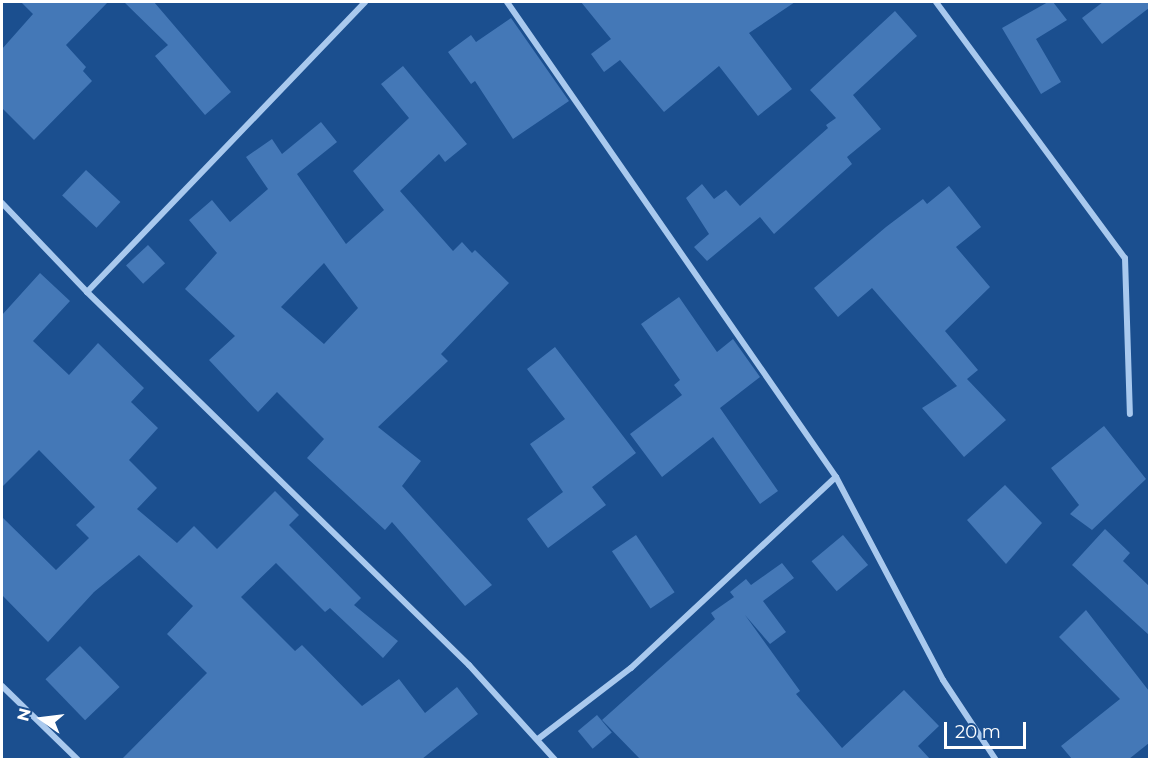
<!DOCTYPE html>
<style>
body{margin:0}
#map{position:relative;width:1151px;height:761px;overflow:hidden;background:#1b4f8f;font-family:Montserrat,sans-serif}
div>[style]{position:absolute}
.building>*{inset:0;background:#4478b7;transform-origin:0 0}
.minor>*{height:6px;margin:-3px;padding:0 3px;transform-origin:3px;border-radius:3px;background:#a9c9ee}
span{translate:-50% -50%;white-space:nowrap;text-align:center;line-height:1.15;-webkit-text-stroke:4.5px #1b4f8f;paint-order:stroke}
.frame{position:absolute;inset:0;border:3px solid #fff;pointer-events:none}
.north{position:absolute;left:12px;top:689px;width:60px;height:60px;-webkit-text-stroke:4px #1b4f8f;paint-order:stroke;rotate:284deg;font-size:16px;font-weight:700;line-height:24px;text-align:center;color:#fff}
.north::after{content:'';display:block;margin:auto;width:21px;height:27px;background:#fff;clip-path:polygon(50% 0,100% 100%,50% 72%,0 100%)}
.scale{position:absolute;left:944px;top:722px;width:82px;height:27px;box-sizing:border-box;border:3px solid #fff;border-top:0;padding-left:8px;font-size:18px;line-height:21px;white-space:nowrap;color:#fff;-webkit-text-stroke:4px #1b4f8f;paint-order:stroke}
</style>
<div id="map">
<div class="building">
<div style="clip-path:polygon(21px 2px,108px 2px,66px 45px,86px 67px,83px 71px,92px 81px,34px 140px,2px 108px,2px 49px,33px 14px)"></div>
<div style="clip-path:polygon(124px 2px,154px 2px,231px 92px,205px 115px,155px 56px,168px 45px)"></div>
<div style="clip-path:polygon(581px 2px,795px 2px,749px 33px,792px 89px,758px 116px,719px 66px,664px 112px,620px 60px,604px 72px,591px 54px,611px 39px)"></div>
<div style="clip-path:polygon(1048px 2px,1053px 2px,1067px 20px,1036px 39px,1061px 82px,1041px 94px,1002px 28px)"></div>
<div style="clip-path:polygon(1103px 2px,1149px 2px,1149px 8px,1102px 44px,1082px 18px)"></div>
<div style="clip-path:polygon(895px 11px,917px 36px,853px 95px,881px 129px,847px 157px,852px 164px,774px 234px,760px 217px,707px 261px,694px 247px,709px 234px,686px 198px,702px 184px,714px 199px,726px 190px,740px 206px,828px 128px,826px 125px,836px 118px,810px 90px)"></div>
<div style="clip-path:polygon(511px 18px,569px 101px,513px 139px,475px 81px,471px 84px,448px 52px,471px 35px,476px 42px)"></div>
<div style="clip-path:polygon(evenodd,403px 66px,467px 144px,445px 162px,439px 154px,400px 191px,453px 251px,462px 242px,472px 253px,475px 250px,509px 283px,441px 354px,448px 361px,378px 427px,421px 461px,402px 486px,492px 585px,465px 606px,392px 522px,385px 530px,307px 458px,324px 439px,277px 392px,258px 412px,209px 360px,235px 336px,185px 289px,217px 253px,189px 220px,212px 200px,230px 222px,268px 189px,246px 157px,272px 139px,282px 154px,321px 122px,337px 142px,297px 174px,346px 244px,384px 210px,353px 171px,409px 118px,381px 84px,403px 66px,324px 263px,358px 308px,324px 344px,281px 307px,324px 263px)"></div>
<div style="left:86px;top:170px;width:47px;height:35px;rotate:43deg"></div>
<div style="clip-path:polygon(949px 186px,981px 227px,956px 247px,990px 287px,945px 331px,978px 370px,967px 379px,1006px 420px,964px 457px,922px 408px,957px 386px,872px 288px,838px 317px,814px 288px,886px 227px,923px 199px,927px 204px)"></div>
<div style="left:148px;top:245px;width:25px;height:30px;rotate:47deg"></div>
<div style="clip-path:polygon(40px 273px,70px 301px,33px 341px,69px 375px,98px 343px,144px 388px,131px 402px,158px 428px,129px 460px,157px 488px,137px 509px,177px 543px,194px 526px,217px 549px,275px 491px,299px 515px,289px 525px,361px 598px,354px 605px,398px 641px,383px 658px,330px 608px,325px 612px,276px 563px,241px 597px,295px 651px,302px 645px,362px 706px,399px 679px,425px 713px,457px 687px,478px 714px,422px 759px,122px 759px,207px 673px,167px 634px,193px 606px,139px 555px,94px 592px,48px 642px,2px 595px,2px 517px,56px 570px,89px 538px,76px 525px,95px 507px,39px 450px,2px 487px,2px 315px)"></div>
<div style="clip-path:polygon(679px 297px,717px 352px,733px 339px,760px 377px,720px 408px,778px 491px,760px 504px,713px 437px,662px 477px,630px 434px,682px 395px,674px 385px,680px 380px,641px 324px)"></div>
<div style="clip-path:polygon(555px 347px,636px 453px,592px 487px,606px 505px,548px 548px,527px 519px,563px 492px,530px 444px,565px 419px,527px 369px)"></div>
<div style="clip-path:polygon(1104px 426px,1146px 479px,1092px 530px,1070px 514px,1079px 505px,1051px 468px)"></div>
<div style="clip-path:polygon(1005px 485px,1042px 523px,1006px 564px,967px 520px)"></div>
<div style="clip-path:polygon(1105px 529px,1130px 553px,1123px 561px,1149px 586px,1149px 635px,1072px 565px)"></div>
<div style="left:636px;top:535px;width:69px;height:29px;rotate:56deg"></div>
<div style="left:843px;top:535px;width:39px;height:41px;rotate:50deg"></div>
<div style="clip-path:polygon(782px 563px,794px 578px,763px 601px,786px 632px,770px 644px,745px 615px,800px 691px,796px 694px,842px 748px,904px 690px,939px 726px,918px 746px,930px 759px,640px 759px,602px 720px,715px 619px,711px 613px,734px 597px,730px 592px,746px 579px,751px 585px)"></div>
<div style="clip-path:polygon(1086px 610px,1149px 691px,1149px 743px,1129px 759px,1072px 759px,1061px 746px,1120px 699px,1059px 637px)"></div>
<div style="left:80px;top:646px;width:57px;height:48px;rotate:46deg"></div>
<div style="left:597px;top:715px;width:23px;height:25px;rotate:50deg"></div>
</div>
<div class="minor">
<div style="left:507px;top:2px;width:578px;rotate:55.29deg"></div>
<div style="left:836px;top:477px;width:229px;rotate:62.2deg"></div>
<div style="left:943px;top:680px;width:96px;rotate:56.5deg"></div>
<div style="left:936px;top:2px;width:318px;rotate:53.6deg"></div>
<div style="left:1125px;top:258px;width:156px;rotate:88.2deg"></div>
<div style="left:2px;top:203px;width:123px;rotate:46.3deg"></div>
<div style="left:87px;top:292px;width:534px;rotate:44.32deg"></div>
<div style="left:469px;top:665px;width:128px;rotate:47.8deg"></div>
<div style="left:87px;top:292px;width:402px;rotate:-46.2deg"></div>
<div style="left:2px;top:686px;width:106px;rotate:44.2deg"></div>
<div style="left:538px;top:739px;width:117px;rotate:-37.4deg"></div>
<div style="left:631px;top:668px;width:280px;rotate:-43deg"></div>
</div>
<div class="frame"></div>
<div class="north">N</div>
<div class="scale">20 m</div>
</div>
